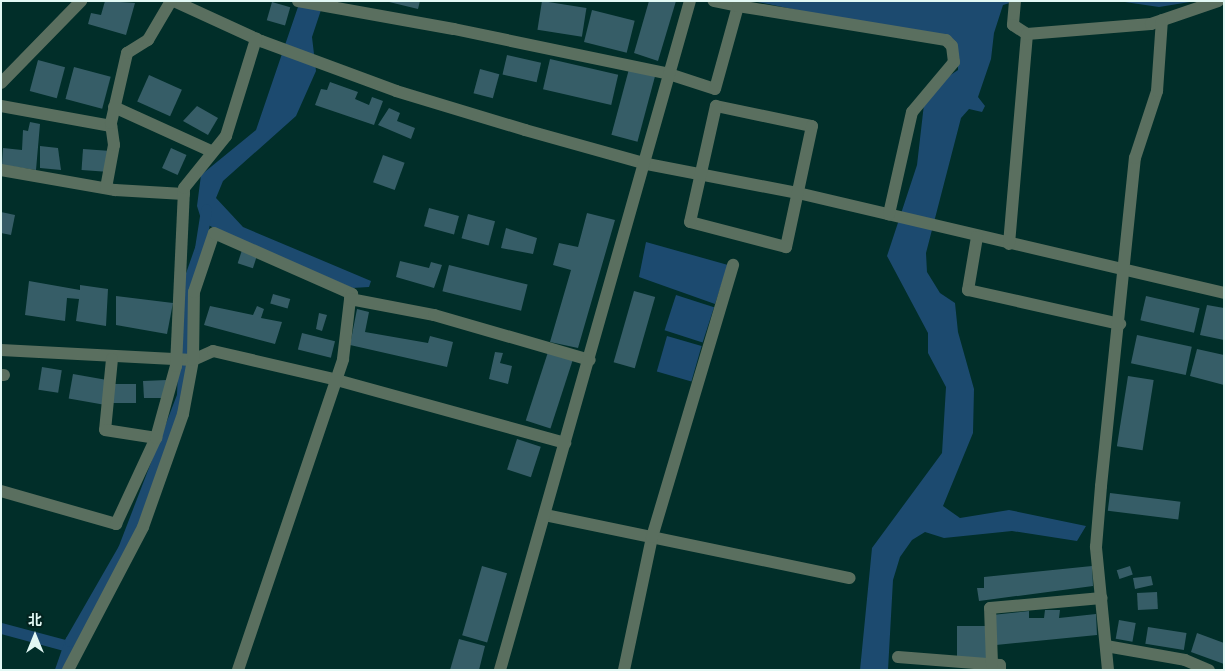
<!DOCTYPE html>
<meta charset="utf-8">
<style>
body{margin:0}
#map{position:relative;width:1225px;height:671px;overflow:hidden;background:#012e29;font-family:"Source Sans 3","Noto Sans SC",sans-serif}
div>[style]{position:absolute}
.water>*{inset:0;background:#1c4a6f;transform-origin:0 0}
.canal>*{height:11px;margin:-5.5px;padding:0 5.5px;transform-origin:5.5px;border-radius:5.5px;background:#1c4a6f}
.building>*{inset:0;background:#365d67;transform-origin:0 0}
.minor>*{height:12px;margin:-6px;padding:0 6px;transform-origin:6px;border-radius:6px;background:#5a6f5f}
span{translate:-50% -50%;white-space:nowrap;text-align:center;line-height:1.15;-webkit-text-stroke:4.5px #03231f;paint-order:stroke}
.frame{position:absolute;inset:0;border:2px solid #e2f8f4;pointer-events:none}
.north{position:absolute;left:10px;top:611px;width:50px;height:50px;-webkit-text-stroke:4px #03231f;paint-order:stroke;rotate:0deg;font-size:14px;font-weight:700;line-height:20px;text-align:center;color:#e2f8f4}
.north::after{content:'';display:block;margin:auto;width:18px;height:22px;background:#e2f8f4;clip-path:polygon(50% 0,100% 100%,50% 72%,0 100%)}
</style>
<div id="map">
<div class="water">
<div style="clip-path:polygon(300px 1px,324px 1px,312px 37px,316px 71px,296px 116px,223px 181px,216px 198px,243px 227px,371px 281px,369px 287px,352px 288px,214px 228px,202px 222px,197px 206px,201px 175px,256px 130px)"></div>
<div style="clip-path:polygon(753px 1px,1016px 1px,1003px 5px,994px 33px,991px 59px,978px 97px,985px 106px,982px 112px,969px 109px,961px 118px,926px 253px,927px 272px,940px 293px,955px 303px,958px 332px,974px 389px,973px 433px,943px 506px,960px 518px,1009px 510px,1086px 526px,1077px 541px,1012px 531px,944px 538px,925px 532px,912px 540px,900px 557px,893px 580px,888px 670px,860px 670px,872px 548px,942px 453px,946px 387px,928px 353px,928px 333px,887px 256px,917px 165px,924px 104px,931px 88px,958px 70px,958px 58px,955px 43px)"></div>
<div style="clip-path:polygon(1118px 1px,1196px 1px,1159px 7px)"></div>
<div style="clip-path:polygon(646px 242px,728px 265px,715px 304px,639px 277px)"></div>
<div style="left:676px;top:295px;width:40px;height:37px;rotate:18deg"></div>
<div style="left:667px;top:336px;width:36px;height:37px;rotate:16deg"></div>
</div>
<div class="canal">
<div style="left:1px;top:628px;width:69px;rotate:15deg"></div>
<div style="left:60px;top:670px;width:31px;rotate:-71deg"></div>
<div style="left:70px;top:641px;width:106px;rotate:-60.1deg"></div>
<div style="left:123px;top:549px;width:165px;rotate:-69deg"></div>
<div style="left:182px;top:395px;width:107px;rotate:-87.9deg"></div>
<div style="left:186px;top:288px;width:42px;rotate:-70.7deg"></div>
<div style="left:200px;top:248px;width:39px;rotate:-81deg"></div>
</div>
<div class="building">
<div style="clip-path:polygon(105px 1px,135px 3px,126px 35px,88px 24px,91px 13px,101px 15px)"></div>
<div style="clip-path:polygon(385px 1px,420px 1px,418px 9px)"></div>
<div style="left:542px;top:1px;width:45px;height:29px;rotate:9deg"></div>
<div style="clip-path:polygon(649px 1px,676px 1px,658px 61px,634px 53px)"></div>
<div style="left:272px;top:2px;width:19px;height:19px;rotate:16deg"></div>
<div style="left:592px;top:10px;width:44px;height:33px;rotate:14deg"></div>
<div style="left:507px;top:55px;width:35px;height:20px;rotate:13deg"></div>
<div style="left:550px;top:59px;width:70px;height:31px;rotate:13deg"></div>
<div style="left:38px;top:60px;width:28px;height:32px;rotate:15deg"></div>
<div style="left:74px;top:67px;width:38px;height:33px;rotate:15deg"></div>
<div style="left:480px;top:69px;width:20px;height:25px;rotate:15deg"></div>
<div style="left:629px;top:69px;width:27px;height:68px;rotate:15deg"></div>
<div style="left:149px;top:75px;width:36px;height:29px;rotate:24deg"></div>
<div style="clip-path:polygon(330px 82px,358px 92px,355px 99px,369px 105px,372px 97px,383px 101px,374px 125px,315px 105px,321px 89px,327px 90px)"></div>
<div style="clip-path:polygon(197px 106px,218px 118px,208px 135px,183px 121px)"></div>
<div style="clip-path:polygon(389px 108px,400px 113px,397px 121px,415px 128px,411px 139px,378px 125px)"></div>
<div style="clip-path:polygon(30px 122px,40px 124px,36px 170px,2px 165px,3px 148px,22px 150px,23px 130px,28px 131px)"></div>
<div style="clip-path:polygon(40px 146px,58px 148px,61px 170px,40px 168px)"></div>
<div style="left:171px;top:148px;width:17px;height:22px;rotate:24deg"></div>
<div style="left:83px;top:149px;width:28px;height:21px;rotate:4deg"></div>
<div style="left:383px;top:155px;width:23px;height:29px;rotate:20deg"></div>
<div style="left:429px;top:208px;width:31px;height:19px;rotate:15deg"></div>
<div style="clip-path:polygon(1px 212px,15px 215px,11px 235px,1px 233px)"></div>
<div style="clip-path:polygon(587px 213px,615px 220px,578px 348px,550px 342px,571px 270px,553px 265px,559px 243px,578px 247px)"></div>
<div style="left:468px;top:214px;width:28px;height:25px;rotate:15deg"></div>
<div style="clip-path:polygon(506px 228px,537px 238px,533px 254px,501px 248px)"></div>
<div style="left:242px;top:250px;width:16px;height:14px;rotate:18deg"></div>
<div style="clip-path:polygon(400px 261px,429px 268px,431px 262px,442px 265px,434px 288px,396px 277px)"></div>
<div style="left:449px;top:265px;width:81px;height:27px;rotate:14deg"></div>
<div style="clip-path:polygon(29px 281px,80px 290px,80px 285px,108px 289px,106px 326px,76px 321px,79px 299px,67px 298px,65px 321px,25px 315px)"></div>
<div style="left:634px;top:291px;width:22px;height:74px;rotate:16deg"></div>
<div style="left:273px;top:294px;width:18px;height:10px;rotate:16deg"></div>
<div style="clip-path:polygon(116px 296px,173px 303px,167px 334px,116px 325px)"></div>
<div style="left:1146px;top:296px;width:55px;height:25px;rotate:13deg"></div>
<div style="clip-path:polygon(1207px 305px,1224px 308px,1224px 340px,1200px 335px)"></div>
<div style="clip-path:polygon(210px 306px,253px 315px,257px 306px,264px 309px,261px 318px,282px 322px,275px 344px,204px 325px)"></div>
<div style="clip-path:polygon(357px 309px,369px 312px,365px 332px,428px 343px,430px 336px,453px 342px,447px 367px,350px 345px)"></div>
<div style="clip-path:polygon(319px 313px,327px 315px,322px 331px,316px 329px)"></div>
<div style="left:302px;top:333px;width:34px;height:17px;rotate:14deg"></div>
<div style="left:1137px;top:335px;width:56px;height:29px;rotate:12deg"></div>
<div style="clip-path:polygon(1197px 349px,1224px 355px,1224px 385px,1190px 376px)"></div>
<div style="clip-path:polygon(495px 352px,503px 353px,500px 363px,512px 366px,508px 384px,489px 379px)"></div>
<div style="left:548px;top:352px;width:26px;height:72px;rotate:18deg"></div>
<div style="left:42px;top:367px;width:20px;height:23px;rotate:9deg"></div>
<div style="left:73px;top:374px;width:36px;height:25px;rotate:10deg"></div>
<div style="left:1128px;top:376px;width:26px;height:71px;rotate:9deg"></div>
<div style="clip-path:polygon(167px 380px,164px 398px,144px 398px,143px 381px)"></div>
<div style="left:112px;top:384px;width:24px;height:19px"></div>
<div style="left:517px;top:439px;width:25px;height:32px;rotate:18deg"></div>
<div style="left:1110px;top:493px;width:71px;height:18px;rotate:7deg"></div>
<div style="left:482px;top:566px;width:26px;height:72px;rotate:16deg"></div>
<div style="clip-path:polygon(1092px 566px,1093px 586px,979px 601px,977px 588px,984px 588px,984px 577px)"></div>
<div style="left:1130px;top:566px;width:9px;height:14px;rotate:72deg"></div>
<div style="clip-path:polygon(1151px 576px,1153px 585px,1135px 589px,1133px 578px)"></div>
<div style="left:1157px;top:592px;width:17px;height:20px;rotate:87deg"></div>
<div style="clip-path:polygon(1045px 610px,1060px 610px,1059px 618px,1096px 614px,1097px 635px,996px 645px,992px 615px,1029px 611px,1029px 618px,1044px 618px)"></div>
<div style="left:1119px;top:620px;width:17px;height:19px;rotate:10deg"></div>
<div style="left:990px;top:626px;width:32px;height:33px;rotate:90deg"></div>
<div style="left:1148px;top:627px;width:39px;height:17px;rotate:9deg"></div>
<div style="clip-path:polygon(1197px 633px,1224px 643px,1224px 664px,1191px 652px)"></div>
<div style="clip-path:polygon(459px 639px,485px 646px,479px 670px,450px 670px)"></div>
</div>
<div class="minor">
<div style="left:174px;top:1px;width:96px;rotate:24.7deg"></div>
<div style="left:261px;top:41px;width:144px;rotate:20.3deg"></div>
<div style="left:396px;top:91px;width:135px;rotate:16.8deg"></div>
<div style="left:525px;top:130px;width:127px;rotate:15.6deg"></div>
<div style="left:647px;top:164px;width:154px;rotate:10.9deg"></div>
<div style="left:798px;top:193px;width:438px;rotate:13.2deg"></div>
<div style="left:298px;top:1px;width:158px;rotate:10.2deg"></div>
<div style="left:454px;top:29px;width:220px;rotate:11.8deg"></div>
<div style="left:669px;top:74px;width:48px;rotate:18.1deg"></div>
<div style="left:715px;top:89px;width:86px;rotate:-74.5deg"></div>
<div style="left:738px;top:6px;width:25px;rotate:-168deg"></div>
<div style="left:1015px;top:1px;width:24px;rotate:95deg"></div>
<div style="left:1013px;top:25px;width:17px;rotate:33deg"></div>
<div style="left:738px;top:6px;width:211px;rotate:9.3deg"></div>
<div style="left:946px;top:40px;width:8px;rotate:45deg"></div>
<div style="left:952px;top:46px;width:16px;rotate:83deg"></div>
<div style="left:954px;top:62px;width:65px;rotate:130deg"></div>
<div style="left:912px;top:112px;width:105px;rotate:102.7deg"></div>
<div style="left:1px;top:83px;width:115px;rotate:-45.7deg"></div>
<div style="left:1px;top:106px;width:112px;rotate:10.3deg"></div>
<div style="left:716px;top:106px;width:98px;rotate:11.8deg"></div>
<div style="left:812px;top:126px;width:124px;rotate:102.1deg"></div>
<div style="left:786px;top:247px;width:99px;rotate:-165.4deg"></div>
<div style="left:690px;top:222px;width:119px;rotate:-77.4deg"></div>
<div style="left:114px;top:107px;width:107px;rotate:24.4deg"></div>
<div style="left:1px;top:170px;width:116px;rotate:10deg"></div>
<div style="left:115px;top:190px;width:69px;rotate:3.3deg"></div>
<div style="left:106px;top:188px;width:44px;rotate:-79.5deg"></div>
<div style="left:114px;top:145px;width:22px;rotate:-98deg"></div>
<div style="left:111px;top:123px;width:72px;rotate:-77.1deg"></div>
<div style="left:127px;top:53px;width:25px;rotate:-32deg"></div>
<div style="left:148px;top:40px;width:45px;rotate:-59.5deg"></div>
<div style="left:977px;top:237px;width:54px;rotate:99.6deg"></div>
<div style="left:968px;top:290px;width:156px;rotate:12.6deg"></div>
<div style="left:1009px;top:244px;width:211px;rotate:-85.1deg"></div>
<div style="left:1027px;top:34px;width:124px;rotate:-4.6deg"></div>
<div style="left:1151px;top:24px;width:71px;rotate:-18.9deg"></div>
<div style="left:1px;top:350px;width:192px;rotate:3deg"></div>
<div style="left:193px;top:360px;width:22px;rotate:-24deg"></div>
<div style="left:213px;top:351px;width:123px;rotate:13.1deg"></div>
<div style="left:333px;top:379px;width:241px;rotate:15.4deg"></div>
<div style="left:112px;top:359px;width:71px;rotate:95.6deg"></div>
<div style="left:105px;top:430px;width:52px;rotate:8.9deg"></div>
<div style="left:1px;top:375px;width:3px"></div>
<div style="left:1px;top:491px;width:120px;rotate:16deg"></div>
<div style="left:116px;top:524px;width:95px;rotate:-65.1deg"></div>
<div style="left:156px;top:438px;width:75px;rotate:-74.5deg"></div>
<div style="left:176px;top:366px;width:178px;rotate:-87.4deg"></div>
<div style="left:184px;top:188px;width:67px;rotate:-51.1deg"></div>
<div style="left:226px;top:136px;width:102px;rotate:-72.8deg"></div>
<div style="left:545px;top:515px;width:311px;rotate:11.7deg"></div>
<div style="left:1106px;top:646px;width:80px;rotate:10deg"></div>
<div style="left:1185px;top:660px;width:26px;rotate:23deg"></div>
<div style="left:898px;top:657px;width:102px;rotate:4.5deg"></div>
<div style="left:1000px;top:665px;width:5px;rotate:90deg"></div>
<div style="left:992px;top:664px;width:56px;rotate:-92deg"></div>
<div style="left:990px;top:608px;width:112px;rotate:-5.1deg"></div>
<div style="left:68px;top:670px;width:161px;rotate:-62.3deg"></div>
<div style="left:143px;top:527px;width:120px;rotate:-70.5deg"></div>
<div style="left:183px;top:414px;width:55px;rotate:-79.5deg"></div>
<div style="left:193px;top:360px;width:68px;rotate:-89.2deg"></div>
<div style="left:194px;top:292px;width:62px;rotate:-71.3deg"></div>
<div style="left:214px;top:233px;width:151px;rotate:23.8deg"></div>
<div style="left:352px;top:294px;width:5px;rotate:112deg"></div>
<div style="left:238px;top:670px;width:328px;rotate:-71.3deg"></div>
<div style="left:343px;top:359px;width:60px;rotate:-83.3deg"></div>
<div style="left:350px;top:299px;width:86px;rotate:10.8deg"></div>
<div style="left:434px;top:315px;width:162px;rotate:16.1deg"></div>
<div style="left:500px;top:670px;width:695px;rotate:-74.15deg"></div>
<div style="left:624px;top:670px;width:136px;rotate:-78.1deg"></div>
<div style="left:652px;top:537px;width:284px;rotate:-73.4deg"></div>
<div style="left:1108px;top:670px;width:124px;rotate:-95.6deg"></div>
<div style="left:1096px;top:547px;width:61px;rotate:-85.3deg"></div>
<div style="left:1101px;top:486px;width:330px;rotate:-84.1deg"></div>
<div style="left:1135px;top:158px;width:71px;rotate:-71.8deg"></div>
<div style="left:1157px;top:91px;width:71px;rotate:-86deg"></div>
</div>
<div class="frame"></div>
<div class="north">北</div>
</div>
